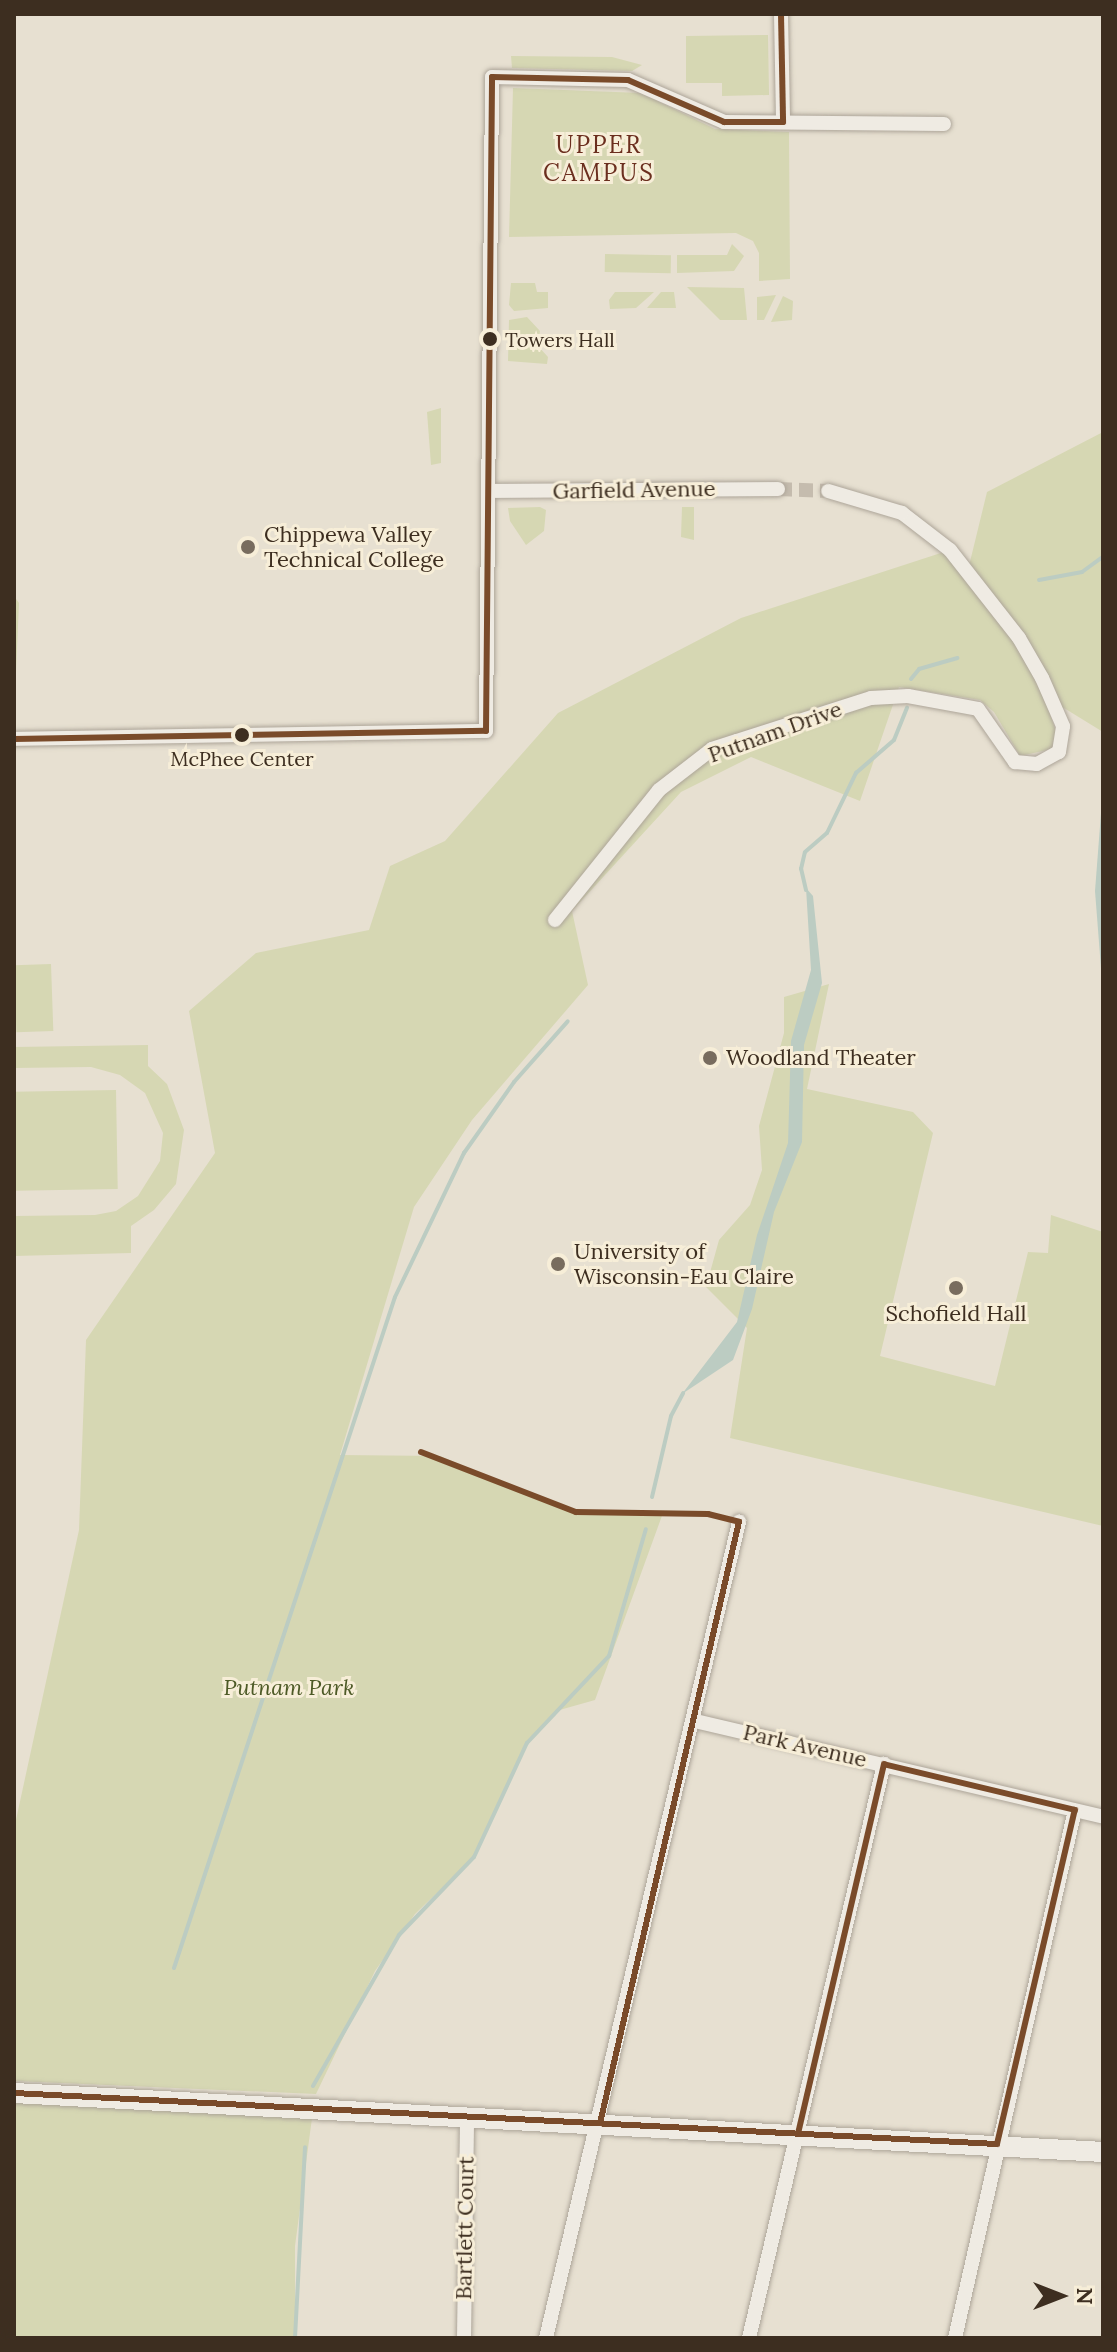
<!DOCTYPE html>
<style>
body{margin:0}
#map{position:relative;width:1117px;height:2352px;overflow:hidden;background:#e7e0d1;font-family:Lora,serif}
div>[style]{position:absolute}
.green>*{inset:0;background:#d6d7b3;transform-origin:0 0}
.water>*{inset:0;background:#bcccc2}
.stream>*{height:4px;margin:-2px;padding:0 2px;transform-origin:2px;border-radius:2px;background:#bcccc2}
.minor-tunnel>*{height:14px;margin-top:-7px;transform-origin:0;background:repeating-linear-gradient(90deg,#c5bcae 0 14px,transparent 0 21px)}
.roads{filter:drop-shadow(0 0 2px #ada599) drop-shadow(0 0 2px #ada599)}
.minor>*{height:14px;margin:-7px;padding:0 7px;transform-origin:7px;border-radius:7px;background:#efebe3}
.secondary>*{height:20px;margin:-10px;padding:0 10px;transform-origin:10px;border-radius:10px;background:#efebe3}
.bus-1>*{height:6px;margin:-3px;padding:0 3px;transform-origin:3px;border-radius:3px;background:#7a4b2a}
.dots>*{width:22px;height:22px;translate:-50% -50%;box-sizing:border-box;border:4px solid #f7eed8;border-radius:50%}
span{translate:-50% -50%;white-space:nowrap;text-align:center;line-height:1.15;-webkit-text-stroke:6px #f7eed8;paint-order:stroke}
.bus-label{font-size:20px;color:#3d2e20}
.left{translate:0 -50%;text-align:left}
.street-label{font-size:22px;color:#3d2e20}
.poi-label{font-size:22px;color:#3d2e20}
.park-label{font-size:22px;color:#4d5a26;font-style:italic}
.neighbourhood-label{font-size:24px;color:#6b2e1e;letter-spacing:2px}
.frame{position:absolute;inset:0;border:16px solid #3d2e20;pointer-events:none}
.north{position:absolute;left:1021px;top:2256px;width:80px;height:80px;-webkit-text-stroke:6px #f7eed8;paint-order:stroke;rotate:90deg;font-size:22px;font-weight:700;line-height:32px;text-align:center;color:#3d2e20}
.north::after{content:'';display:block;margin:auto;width:28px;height:36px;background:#3d2e20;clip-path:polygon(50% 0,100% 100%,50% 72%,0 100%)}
</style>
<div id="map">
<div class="green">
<div style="clip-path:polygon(768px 35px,769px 95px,722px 96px,722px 83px,686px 83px,686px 36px)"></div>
<div style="clip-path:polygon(511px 56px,612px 57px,642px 65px,632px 71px,512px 68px)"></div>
<div style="clip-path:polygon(513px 88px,641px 93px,715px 129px,789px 132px,790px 279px,759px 281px,759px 253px,753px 241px,736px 233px,509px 237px)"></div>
<div style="clip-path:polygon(732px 244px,744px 256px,734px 271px,677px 273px,677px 255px,727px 255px)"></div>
<div style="left:605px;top:254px;width:66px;height:18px;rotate:1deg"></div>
<div style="clip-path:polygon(511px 283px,535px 283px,537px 292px,548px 292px,548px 308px,514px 311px,509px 305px)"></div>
<div style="clip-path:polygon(687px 287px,744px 288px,747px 320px,720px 320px)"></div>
<div style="clip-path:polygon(615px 292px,654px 292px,636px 308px,610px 309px,609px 300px)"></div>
<div style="clip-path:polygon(661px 292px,674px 292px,676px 308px,647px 308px)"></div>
<div style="clip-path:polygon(776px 295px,764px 320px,757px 320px,757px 297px)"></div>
<div style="clip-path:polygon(783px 296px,793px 301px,792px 320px,771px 322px)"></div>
<div style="clip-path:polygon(527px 317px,540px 331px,538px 346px,548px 357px,547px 364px,508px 361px,509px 320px)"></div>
<div style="clip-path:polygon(441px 408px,441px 463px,431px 465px,427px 412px)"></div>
<div style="clip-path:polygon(1103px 432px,1103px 732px,1064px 708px,1049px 710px,1056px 732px,1052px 749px,1020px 756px,994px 712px,980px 700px,899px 687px,860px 801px,751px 757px,681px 792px,572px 911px,588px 985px,472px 1120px,414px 1207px,340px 1455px,440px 1456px,561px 1508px,594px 1514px,663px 1513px,595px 1700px,556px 1711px,527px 1743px,474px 1857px,415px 1914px,375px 1971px,316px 2094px,14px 2081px,14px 1829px,79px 1530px,86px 1340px,215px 1153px,189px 1011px,256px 953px,369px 930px,390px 866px,445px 841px,558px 713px,741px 618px,950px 550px,968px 570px,987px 492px)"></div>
<div style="clip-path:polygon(540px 507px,546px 510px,544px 531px,526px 545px,510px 521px,508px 508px)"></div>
<div style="clip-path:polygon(682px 507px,694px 507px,694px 540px,681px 537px)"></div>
<div style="clip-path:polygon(14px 596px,19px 603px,16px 672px,14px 672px)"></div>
<div style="left:51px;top:964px;width:67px;height:37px;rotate:88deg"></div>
<div style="clip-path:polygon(829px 984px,807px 1089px,913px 1112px,933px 1133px,880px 1356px,995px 1386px,1028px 1252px,1048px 1253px,1051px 1215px,1103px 1232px,1103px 1526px,730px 1438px,747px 1328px,706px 1287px,719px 1240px,750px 1205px,762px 1170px,759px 1126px,784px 1033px,784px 997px)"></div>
<div style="clip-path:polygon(148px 1045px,148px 1066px,167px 1084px,184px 1130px,176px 1184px,154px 1210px,131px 1226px,131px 1253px,14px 1256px,14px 1216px,95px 1215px,116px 1211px,138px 1196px,160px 1161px,163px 1133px,145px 1093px,120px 1075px,91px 1067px,14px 1068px,14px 1047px)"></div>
<div style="left:116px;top:1090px;width:99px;height:102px;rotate:89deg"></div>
<div style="clip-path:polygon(14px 2101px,312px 2118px,295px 2246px,295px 2338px,14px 2338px)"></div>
</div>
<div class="water">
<div style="clip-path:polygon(1103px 787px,1103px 994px,1095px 891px)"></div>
<div style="clip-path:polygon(806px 888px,813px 896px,822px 983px,804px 1045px,802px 1142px,774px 1212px,752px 1309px,733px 1360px,682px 1394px,737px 1322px,757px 1235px,788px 1143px,791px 1041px,811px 970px)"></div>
</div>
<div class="stream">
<div style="left:1039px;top:580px;width:44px;rotate:-10.5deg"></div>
<div style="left:1082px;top:572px;width:26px;rotate:-36deg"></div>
<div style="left:911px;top:679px;width:13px;rotate:-51deg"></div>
<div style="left:919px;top:669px;width:40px;rotate:-16deg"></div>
<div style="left:806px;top:890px;width:22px;rotate:-103deg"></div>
<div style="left:801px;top:869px;width:17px;rotate:-77deg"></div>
<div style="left:805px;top:852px;width:29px;rotate:-41deg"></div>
<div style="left:827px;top:833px;width:67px;rotate:-64.2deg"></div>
<div style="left:856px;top:773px;width:50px;rotate:-41deg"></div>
<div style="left:894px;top:740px;width:35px;rotate:-68deg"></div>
<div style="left:652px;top:1497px;width:83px;rotate:-76.8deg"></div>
<div style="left:671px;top:1416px;width:26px;rotate:-62deg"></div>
<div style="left:174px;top:1968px;width:706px;rotate:-71.77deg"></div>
<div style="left:395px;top:1297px;width:160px;rotate:-64.4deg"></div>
<div style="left:464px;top:1153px;width:87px;rotate:-54.8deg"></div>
<div style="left:514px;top:1082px;width:81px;rotate:-48.5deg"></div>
<div style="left:313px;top:2086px;width:174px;rotate:-60.3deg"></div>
<div style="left:399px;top:1935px;width:108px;rotate:-46.1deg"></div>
<div style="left:474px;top:1857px;width:126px;rotate:-65.1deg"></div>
<div style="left:527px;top:1743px;width:120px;rotate:-46.7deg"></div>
<div style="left:609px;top:1656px;width:132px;rotate:-73.8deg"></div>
<div style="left:295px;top:2338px;width:191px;rotate:-87deg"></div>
</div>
<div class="minor-tunnel">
<div style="left:778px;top:489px;width:50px;rotate:2.3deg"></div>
</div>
<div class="roads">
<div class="minor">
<div style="left:781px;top:14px;width:108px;rotate:88.9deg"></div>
<div style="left:490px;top:491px;width:288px;rotate:-0.4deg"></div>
<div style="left:14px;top:739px;width:472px;rotate:-1deg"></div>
<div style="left:486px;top:731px;width:654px;rotate:-89.47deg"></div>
<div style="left:492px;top:77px;width:136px;rotate:1.3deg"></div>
<div style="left:628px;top:80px;width:105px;rotate:23.6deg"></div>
<div style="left:724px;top:122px;width:220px;rotate:0.5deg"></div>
<div style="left:555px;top:920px;width:166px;rotate:-51.3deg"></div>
<div style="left:659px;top:790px;width:67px;rotate:-37.7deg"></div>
<div style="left:712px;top:749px;width:26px;rotate:-18deg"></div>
<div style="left:737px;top:741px;width:141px;rotate:-17.8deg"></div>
<div style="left:871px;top:698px;width:37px;rotate:-3deg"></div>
<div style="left:908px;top:696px;width:71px;rotate:10.5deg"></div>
<div style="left:978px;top:709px;width:65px;rotate:55.1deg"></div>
<div style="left:1015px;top:762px;width:22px;rotate:5deg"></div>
<div style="left:1037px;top:764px;width:25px;rotate:-29deg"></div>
<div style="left:1059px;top:752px;width:26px;rotate:-81deg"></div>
<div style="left:1063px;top:726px;width:52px;rotate:-113.6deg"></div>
<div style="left:1042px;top:678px;width:46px;rotate:-119.9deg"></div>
<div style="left:1019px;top:638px;width:112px;rotate:-128.1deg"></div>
<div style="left:950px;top:550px;width:61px;rotate:-142.4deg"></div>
<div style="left:902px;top:513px;width:77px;rotate:-163.4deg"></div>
<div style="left:695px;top:1721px;width:419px;rotate:13.2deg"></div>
<div style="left:464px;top:2338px;width:221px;rotate:-89.2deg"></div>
<div style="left:546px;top:2338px;width:839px;rotate:-76.69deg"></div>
<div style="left:749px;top:2338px;width:590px;rotate:-76.77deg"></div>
<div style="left:955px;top:2338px;width:541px;rotate:-77.2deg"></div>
</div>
<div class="secondary">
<div style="left:14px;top:2093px;width:1091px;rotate:3.1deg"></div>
</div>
</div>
<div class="bus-1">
<div style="left:781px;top:14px;width:108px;rotate:88.9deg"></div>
<div style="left:492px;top:77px;width:136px;rotate:1.3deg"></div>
<div style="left:628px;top:80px;width:105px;rotate:23.6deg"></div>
<div style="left:724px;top:122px;width:59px"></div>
<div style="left:14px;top:739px;width:472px;rotate:-1deg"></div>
<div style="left:486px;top:731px;width:654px;rotate:-89.47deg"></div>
<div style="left:421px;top:1452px;width:166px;rotate:21.2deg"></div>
<div style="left:576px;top:1512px;width:132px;rotate:0.9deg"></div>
<div style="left:708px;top:1514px;width:32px;rotate:14deg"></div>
<div style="left:739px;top:1522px;width:617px;rotate:103.02deg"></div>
<div style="left:14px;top:2093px;width:984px;rotate:2.97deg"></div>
<div style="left:997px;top:2144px;width:343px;rotate:-76.9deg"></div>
<div style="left:1075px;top:1810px;width:196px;rotate:-166.5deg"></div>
<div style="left:884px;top:1764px;width:379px;rotate:103.1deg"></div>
</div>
<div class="dots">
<div style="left:490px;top:339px;background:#3d2e20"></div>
<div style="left:248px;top:547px;background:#786c5e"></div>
<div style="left:242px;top:735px;background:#3d2e20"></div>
<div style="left:710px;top:1058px;background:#786c5e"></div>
<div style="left:558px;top:1264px;background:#786c5e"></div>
<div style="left:956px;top:1288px;background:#786c5e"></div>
</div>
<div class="bus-label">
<span class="left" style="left:505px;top:339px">Towers Hall</span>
<span style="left:242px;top:758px">McPhee Center</span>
</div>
<div class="street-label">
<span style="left:634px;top:490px;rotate:-1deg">Garfield Avenue</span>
<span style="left:775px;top:732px;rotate:-20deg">Putnam Drive</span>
<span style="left:805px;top:1746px;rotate:13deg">Park Avenue</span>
<span style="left:465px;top:2228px;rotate:-89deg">Bartlett Court</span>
</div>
<div class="poi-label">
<span class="left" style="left:264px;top:547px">Chippewa Valley<br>Technical College</span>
<span class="left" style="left:726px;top:1058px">Woodland Theater</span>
<span class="left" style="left:574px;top:1264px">University of<br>Wisconsin-Eau Claire</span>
<span style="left:956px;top:1314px">Schofield Hall</span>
</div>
<div class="park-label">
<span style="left:289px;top:1688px">Putnam Park</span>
</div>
<div class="neighbourhood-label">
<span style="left:599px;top:159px">UPPER<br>CAMPUS</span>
</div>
<div class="frame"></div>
<div class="north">N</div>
</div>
